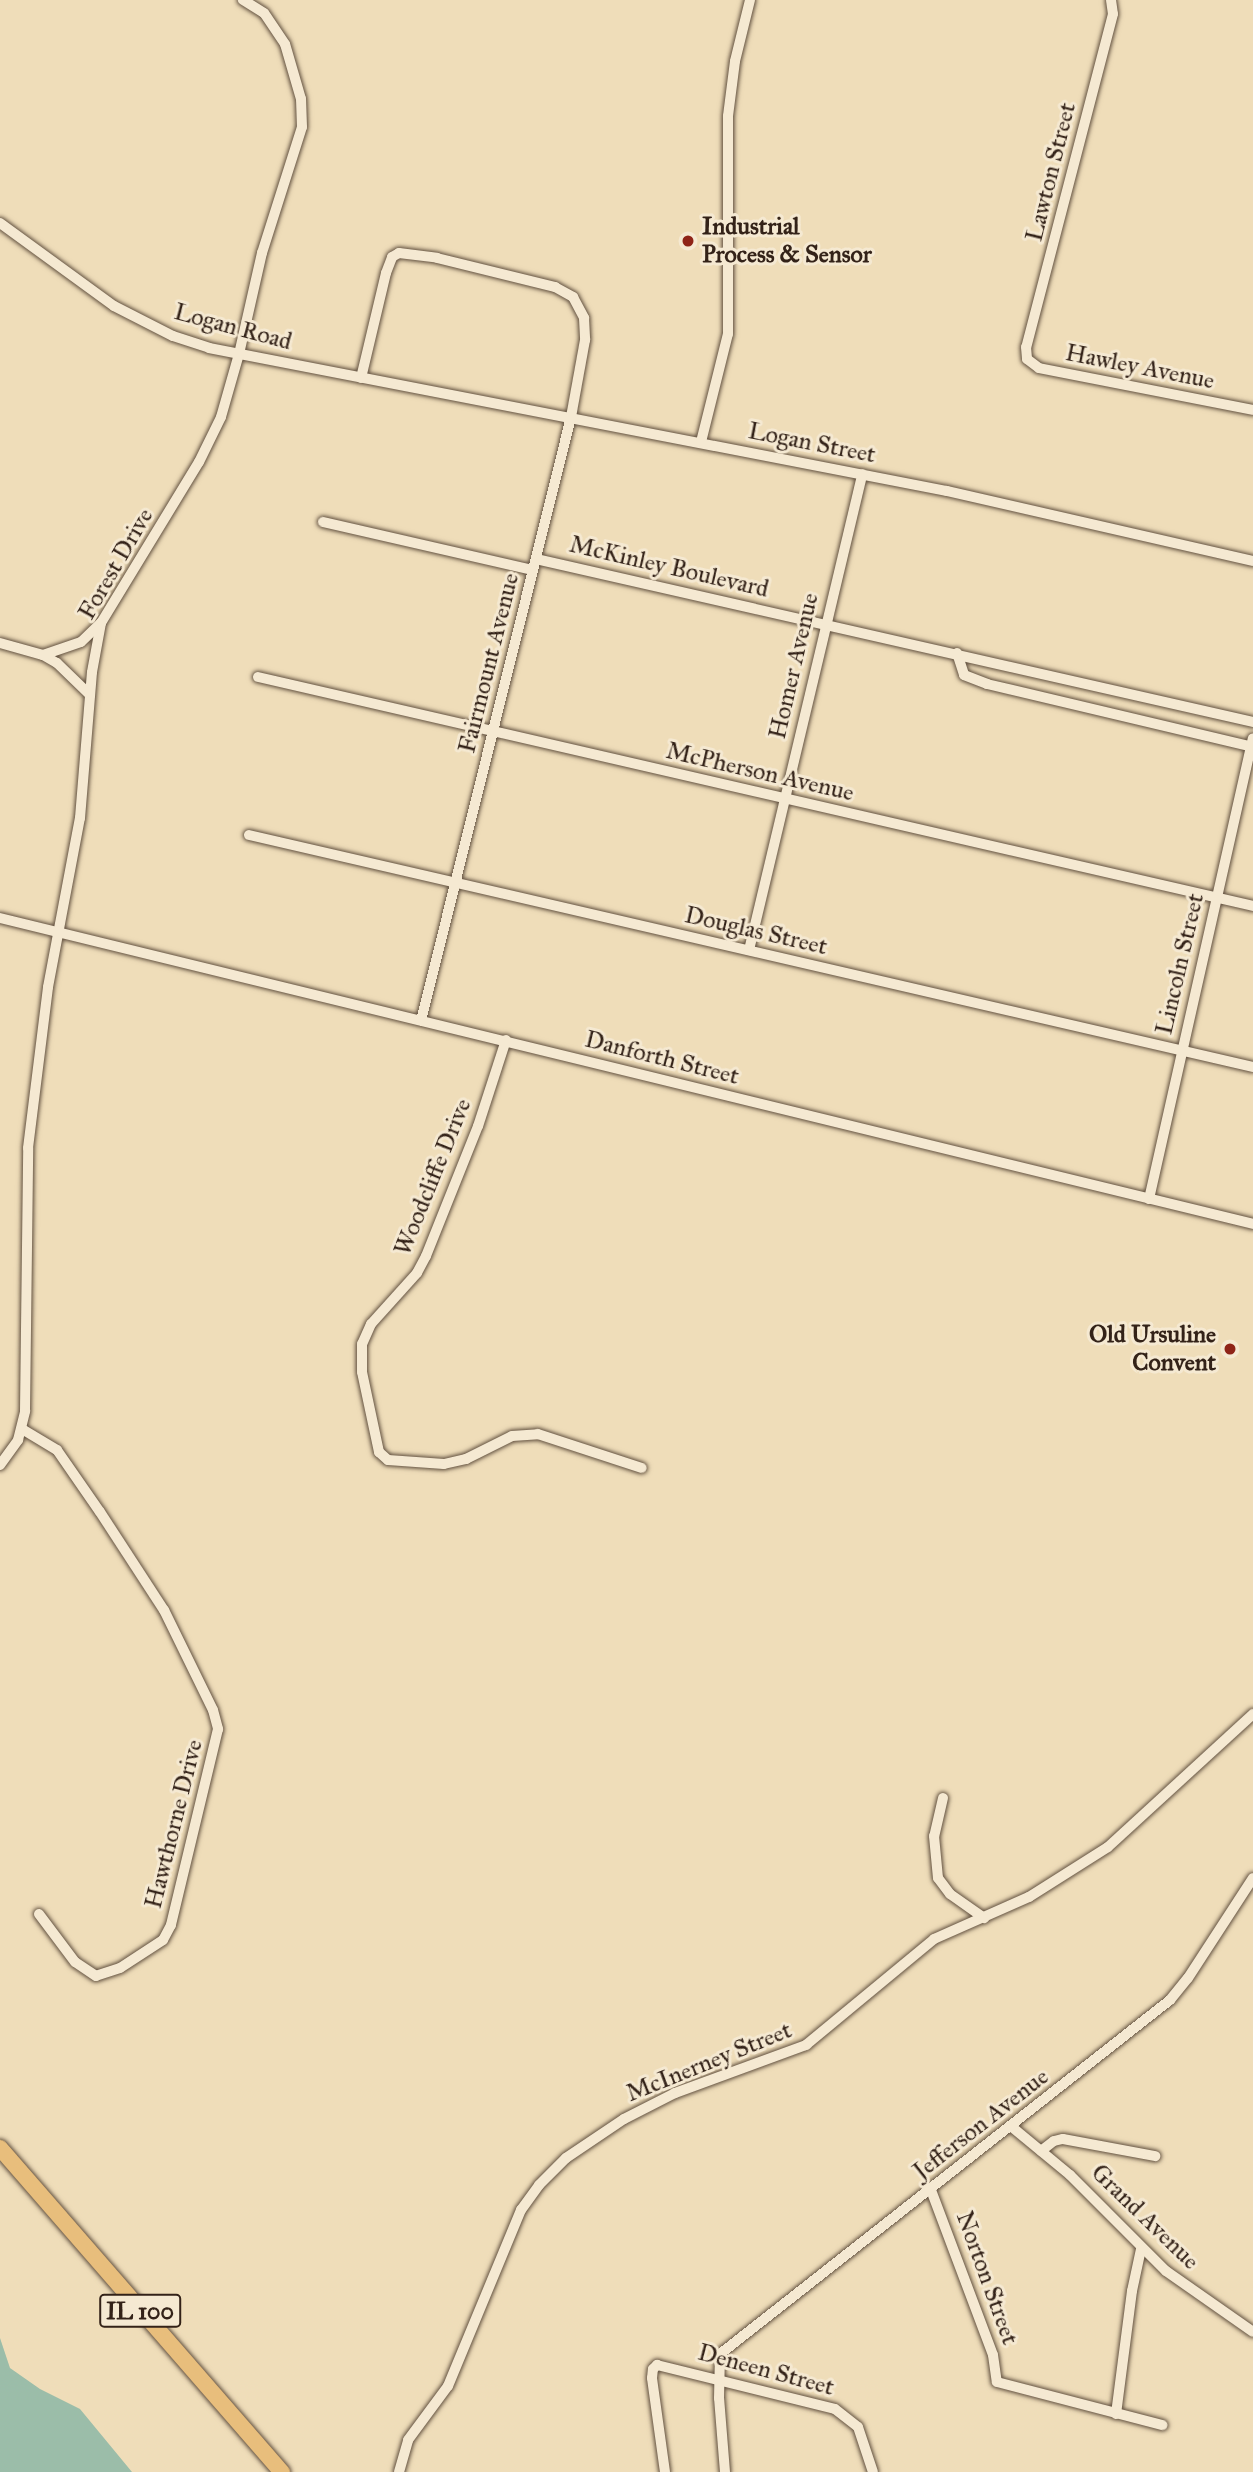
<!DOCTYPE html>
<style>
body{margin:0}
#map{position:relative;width:1253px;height:2472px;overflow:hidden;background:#efddb9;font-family:"IM FELL Great Primer",serif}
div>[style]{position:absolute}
.water>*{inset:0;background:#9bbda9}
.roads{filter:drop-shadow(0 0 2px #625140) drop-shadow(0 0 2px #625140)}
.street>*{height:10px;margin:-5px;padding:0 5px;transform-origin:5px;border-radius:5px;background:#f5e9d2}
.primary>*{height:16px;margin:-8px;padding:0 8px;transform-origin:8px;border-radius:8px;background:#e8be7c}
.dots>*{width:19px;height:19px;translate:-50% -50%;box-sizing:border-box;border:4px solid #f5e9d2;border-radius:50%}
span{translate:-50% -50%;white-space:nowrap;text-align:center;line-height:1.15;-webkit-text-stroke:6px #f5e9d2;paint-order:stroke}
.shield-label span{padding:2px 5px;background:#f5e9d2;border:2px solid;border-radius:5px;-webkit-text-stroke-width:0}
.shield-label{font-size:23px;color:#332218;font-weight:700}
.street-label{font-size:24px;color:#332218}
.poi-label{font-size:24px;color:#332218;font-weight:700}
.left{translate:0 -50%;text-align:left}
.right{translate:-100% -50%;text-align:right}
</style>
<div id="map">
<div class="water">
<div style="clip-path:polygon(0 2338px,10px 2368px,40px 2389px,80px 2409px,132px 2472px,0 2472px)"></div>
</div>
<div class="roads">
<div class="street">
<div style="left:1111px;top:0;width:14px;rotate:82deg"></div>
<div style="left:1113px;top:14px;width:344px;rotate:104.6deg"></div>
<div style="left:1026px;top:347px;width:12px;rotate:85deg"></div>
<div style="left:1027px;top:359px;width:15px;rotate:37deg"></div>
<div style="left:1039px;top:368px;width:218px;rotate:11.1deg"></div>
<div style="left:0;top:223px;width:141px;rotate:36.1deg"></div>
<div style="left:114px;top:306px;width:66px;rotate:27deg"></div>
<div style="left:173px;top:336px;width:38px;rotate:18deg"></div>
<div style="left:209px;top:348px;width:752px;rotate:10.97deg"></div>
<div style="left:947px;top:491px;width:314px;rotate:12.9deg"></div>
<div style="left:361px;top:378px;width:108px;rotate:-76.6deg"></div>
<div style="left:386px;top:273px;width:17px;rotate:-69deg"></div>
<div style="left:392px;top:257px;width:8px;rotate:-30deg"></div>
<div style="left:399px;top:253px;width:38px;rotate:7deg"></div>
<div style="left:437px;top:258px;width:122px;rotate:13.8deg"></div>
<div style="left:555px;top:287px;width:21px;rotate:29deg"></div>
<div style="left:573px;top:297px;width:24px;rotate:62deg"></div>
<div style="left:584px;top:318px;width:22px;rotate:87deg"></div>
<div style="left:585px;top:340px;width:78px;rotate:100.3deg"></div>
<div style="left:571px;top:417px;width:622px;rotate:103.95deg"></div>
<div style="left:701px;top:442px;width:111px;rotate:-76deg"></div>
<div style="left:728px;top:334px;width:218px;rotate:-90deg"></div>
<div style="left:728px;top:116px;width:55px;rotate:-82.7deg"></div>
<div style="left:735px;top:61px;width:63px;rotate:-76.2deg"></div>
<div style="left:323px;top:522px;width:215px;rotate:12.9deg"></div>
<div style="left:536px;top:559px;width:735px;rotate:12.81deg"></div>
<div style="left:0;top:643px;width:45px;rotate:15.6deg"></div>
<div style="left:43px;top:655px;width:16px;rotate:30deg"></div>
<div style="left:57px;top:663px;width:46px;rotate:44.1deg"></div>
<div style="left:957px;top:653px;width:23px;rotate:72deg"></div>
<div style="left:964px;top:675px;width:25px;rotate:21deg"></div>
<div style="left:987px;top:684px;width:273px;rotate:13.3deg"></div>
<div style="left:43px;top:655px;width:40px;rotate:-18.9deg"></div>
<div style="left:81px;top:642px;width:28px;rotate:-44deg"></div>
<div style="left:258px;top:677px;width:1021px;rotate:12.96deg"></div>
<div style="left:249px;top:835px;width:1030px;rotate:13.01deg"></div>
<div style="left:0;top:918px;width:1290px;rotate:13.72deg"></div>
<div style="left:749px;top:950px;width:489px;rotate:-76.6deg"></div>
<div style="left:506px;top:1040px;width:90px;rotate:108deg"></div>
<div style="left:478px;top:1126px;width:140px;rotate:111.8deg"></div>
<div style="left:426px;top:1256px;width:19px;rotate:118deg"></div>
<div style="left:417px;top:1273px;width:69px;rotate:132deg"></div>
<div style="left:371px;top:1324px;width:22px;rotate:114deg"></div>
<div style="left:362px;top:1344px;width:28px;rotate:90deg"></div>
<div style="left:362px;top:1372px;width:82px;rotate:78deg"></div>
<div style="left:379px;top:1452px;width:12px;rotate:42deg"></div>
<div style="left:388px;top:1460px;width:56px;rotate:4.1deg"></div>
<div style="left:444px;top:1464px;width:23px;rotate:-13deg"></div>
<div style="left:466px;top:1459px;width:51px;rotate:-26.6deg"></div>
<div style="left:512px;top:1436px;width:26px;rotate:-4deg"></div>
<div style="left:538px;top:1434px;width:109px;rotate:18.1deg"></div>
<div style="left:1149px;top:1199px;width:472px;rotate:-77.3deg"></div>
<div style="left:22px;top:1429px;width:41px;rotate:31deg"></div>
<div style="left:57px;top:1450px;width:75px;rotate:55.3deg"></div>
<div style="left:100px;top:1512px;width:117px;rotate:56.9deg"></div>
<div style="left:164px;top:1610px;width:111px;rotate:63.9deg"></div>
<div style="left:213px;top:1710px;width:20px;rotate:75deg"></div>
<div style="left:218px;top:1729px;width:202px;rotate:103.5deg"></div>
<div style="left:171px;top:1925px;width:17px;rotate:118deg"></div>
<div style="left:163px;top:1940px;width:51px;rotate:146.9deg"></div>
<div style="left:120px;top:1968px;width:25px;rotate:162deg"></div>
<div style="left:96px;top:1976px;width:25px;rotate:-146deg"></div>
<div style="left:75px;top:1962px;width:60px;rotate:-126.9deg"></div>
<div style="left:0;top:1465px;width:31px;rotate:-54deg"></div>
<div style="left:18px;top:1440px;width:30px;rotate:-76deg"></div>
<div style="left:25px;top:1411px;width:263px;rotate:-89.3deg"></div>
<div style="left:28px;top:1148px;width:162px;rotate:-82.9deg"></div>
<div style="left:48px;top:987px;width:172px;rotate:-79.3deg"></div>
<div style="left:80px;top:818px;width:146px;rotate:-85.3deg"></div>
<div style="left:92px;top:672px;width:50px;rotate:-79.6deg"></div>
<div style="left:101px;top:623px;width:188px;rotate:-58.7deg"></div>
<div style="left:199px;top:462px;width:50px;rotate:-63.9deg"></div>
<div style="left:221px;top:417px;width:66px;rotate:-74.1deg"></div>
<div style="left:239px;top:354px;width:104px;rotate:-77.2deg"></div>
<div style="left:262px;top:253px;width:132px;rotate:-72.4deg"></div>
<div style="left:302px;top:127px;width:28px;rotate:-92deg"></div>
<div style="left:301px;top:99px;width:57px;rotate:-106.2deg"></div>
<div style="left:285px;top:44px;width:37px;rotate:-124deg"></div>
<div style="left:264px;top:13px;width:25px;rotate:-148deg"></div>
<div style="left:943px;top:1798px;width:39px;rotate:103deg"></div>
<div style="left:934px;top:1836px;width:42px;rotate:84.6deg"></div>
<div style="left:938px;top:1878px;width:20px;rotate:53deg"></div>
<div style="left:950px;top:1894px;width:42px;rotate:35.2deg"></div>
<div style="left:1012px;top:2127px;width:75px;rotate:39.6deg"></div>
<div style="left:1070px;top:2175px;width:136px;rotate:45deg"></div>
<div style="left:1166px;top:2271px;width:106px;rotate:35deg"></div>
<div style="left:1041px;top:2151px;width:16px;rotate:-38deg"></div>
<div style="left:1054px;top:2141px;width:9px;rotate:-13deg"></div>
<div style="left:1063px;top:2139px;width:94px;rotate:10.5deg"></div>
<div style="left:931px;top:2190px;width:176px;rotate:69.4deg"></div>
<div style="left:993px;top:2355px;width:27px;rotate:82deg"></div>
<div style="left:997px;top:2382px;width:171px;rotate:14.6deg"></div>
<div style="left:1116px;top:2414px;width:124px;rotate:-82.6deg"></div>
<div style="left:1132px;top:2291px;width:43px;rotate:-77.9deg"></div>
<div style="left:399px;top:2472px;width:33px;rotate:-74deg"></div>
<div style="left:408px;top:2440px;width:67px;rotate:-53.5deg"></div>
<div style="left:448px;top:2386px;width:191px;rotate:-67.5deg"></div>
<div style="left:521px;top:2210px;width:31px;rotate:-54deg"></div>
<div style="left:539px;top:2185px;width:38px;rotate:-45deg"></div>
<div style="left:566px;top:2158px;width:70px;rotate:-33.9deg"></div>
<div style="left:624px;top:2119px;width:57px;rotate:-27deg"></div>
<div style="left:675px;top:2093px;width:140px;rotate:-20.1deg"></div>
<div style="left:806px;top:2045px;width:166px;rotate:-39.6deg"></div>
<div style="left:934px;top:1939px;width:104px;rotate:-23.9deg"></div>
<div style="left:1029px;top:1897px;width:93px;rotate:-32.3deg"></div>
<div style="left:1108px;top:1847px;width:197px;rotate:-42.5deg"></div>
<div style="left:665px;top:2472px;width:95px;rotate:-97.9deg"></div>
<div style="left:652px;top:2378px;width:9px;rotate:-84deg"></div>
<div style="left:653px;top:2369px;width:6px;rotate:-45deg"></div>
<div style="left:657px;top:2365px;width:183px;rotate:13.9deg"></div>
<div style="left:835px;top:2409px;width:29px;rotate:38deg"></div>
<div style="left:858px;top:2427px;width:47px;rotate:71.6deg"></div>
<div style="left:725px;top:2472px;width:74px;rotate:-94.6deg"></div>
<div style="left:719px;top:2398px;width:44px;rotate:-88.7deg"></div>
<div style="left:720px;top:2354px;width:573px;rotate:-38.19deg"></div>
<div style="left:1170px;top:2000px;width:28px;rotate:-51deg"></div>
<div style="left:1188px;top:1978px;width:119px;rotate:-57deg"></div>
</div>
<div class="primary">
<div style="left:0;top:2148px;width:430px;rotate:49deg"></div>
</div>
</div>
<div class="dots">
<div style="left:688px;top:241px;background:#8f2418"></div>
<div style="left:1230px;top:1349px;background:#8f2418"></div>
</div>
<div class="shield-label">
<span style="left:140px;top:2311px">IL 100</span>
</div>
<div class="street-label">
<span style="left:1051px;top:172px;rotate:-76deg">Lawton Street</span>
<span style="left:233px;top:327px;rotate:15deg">Logan Road</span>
<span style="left:1140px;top:367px;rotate:11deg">Hawley Avenue</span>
<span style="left:812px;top:443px;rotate:11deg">Logan Street</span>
<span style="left:116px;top:564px;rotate:-60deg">Forest Drive</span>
<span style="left:669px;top:567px;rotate:13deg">McKinley Boulevard</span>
<span style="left:489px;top:663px;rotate:-76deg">Fairmount Avenue</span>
<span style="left:794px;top:666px;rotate:-77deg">Homer Avenue</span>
<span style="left:760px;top:772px;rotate:13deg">McPherson Avenue</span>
<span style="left:756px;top:931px;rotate:13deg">Douglas Street</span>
<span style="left:1180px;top:964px;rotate:-77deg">Lincoln Street</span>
<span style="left:662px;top:1058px;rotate:14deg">Danforth Street</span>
<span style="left:433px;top:1177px;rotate:-68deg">Woodcliffe Drive</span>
<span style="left:174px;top:1824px;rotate:-76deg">Hawthorne Drive</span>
<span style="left:709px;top:2062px;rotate:-22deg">McInerney Street</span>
<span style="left:981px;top:2124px;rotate:-38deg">Jefferson Avenue</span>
<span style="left:1145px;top:2217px;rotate:44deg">Grand Avenue</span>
<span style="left:987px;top:2278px;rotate:70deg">Norton Street</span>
<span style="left:766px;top:2370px;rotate:15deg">Deneen Street</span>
</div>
<div class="poi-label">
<span class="left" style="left:702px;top:241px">Industrial<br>Process &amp; Sensor</span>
<span class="right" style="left:1216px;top:1349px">Old Ursuline<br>Convent</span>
</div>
</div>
